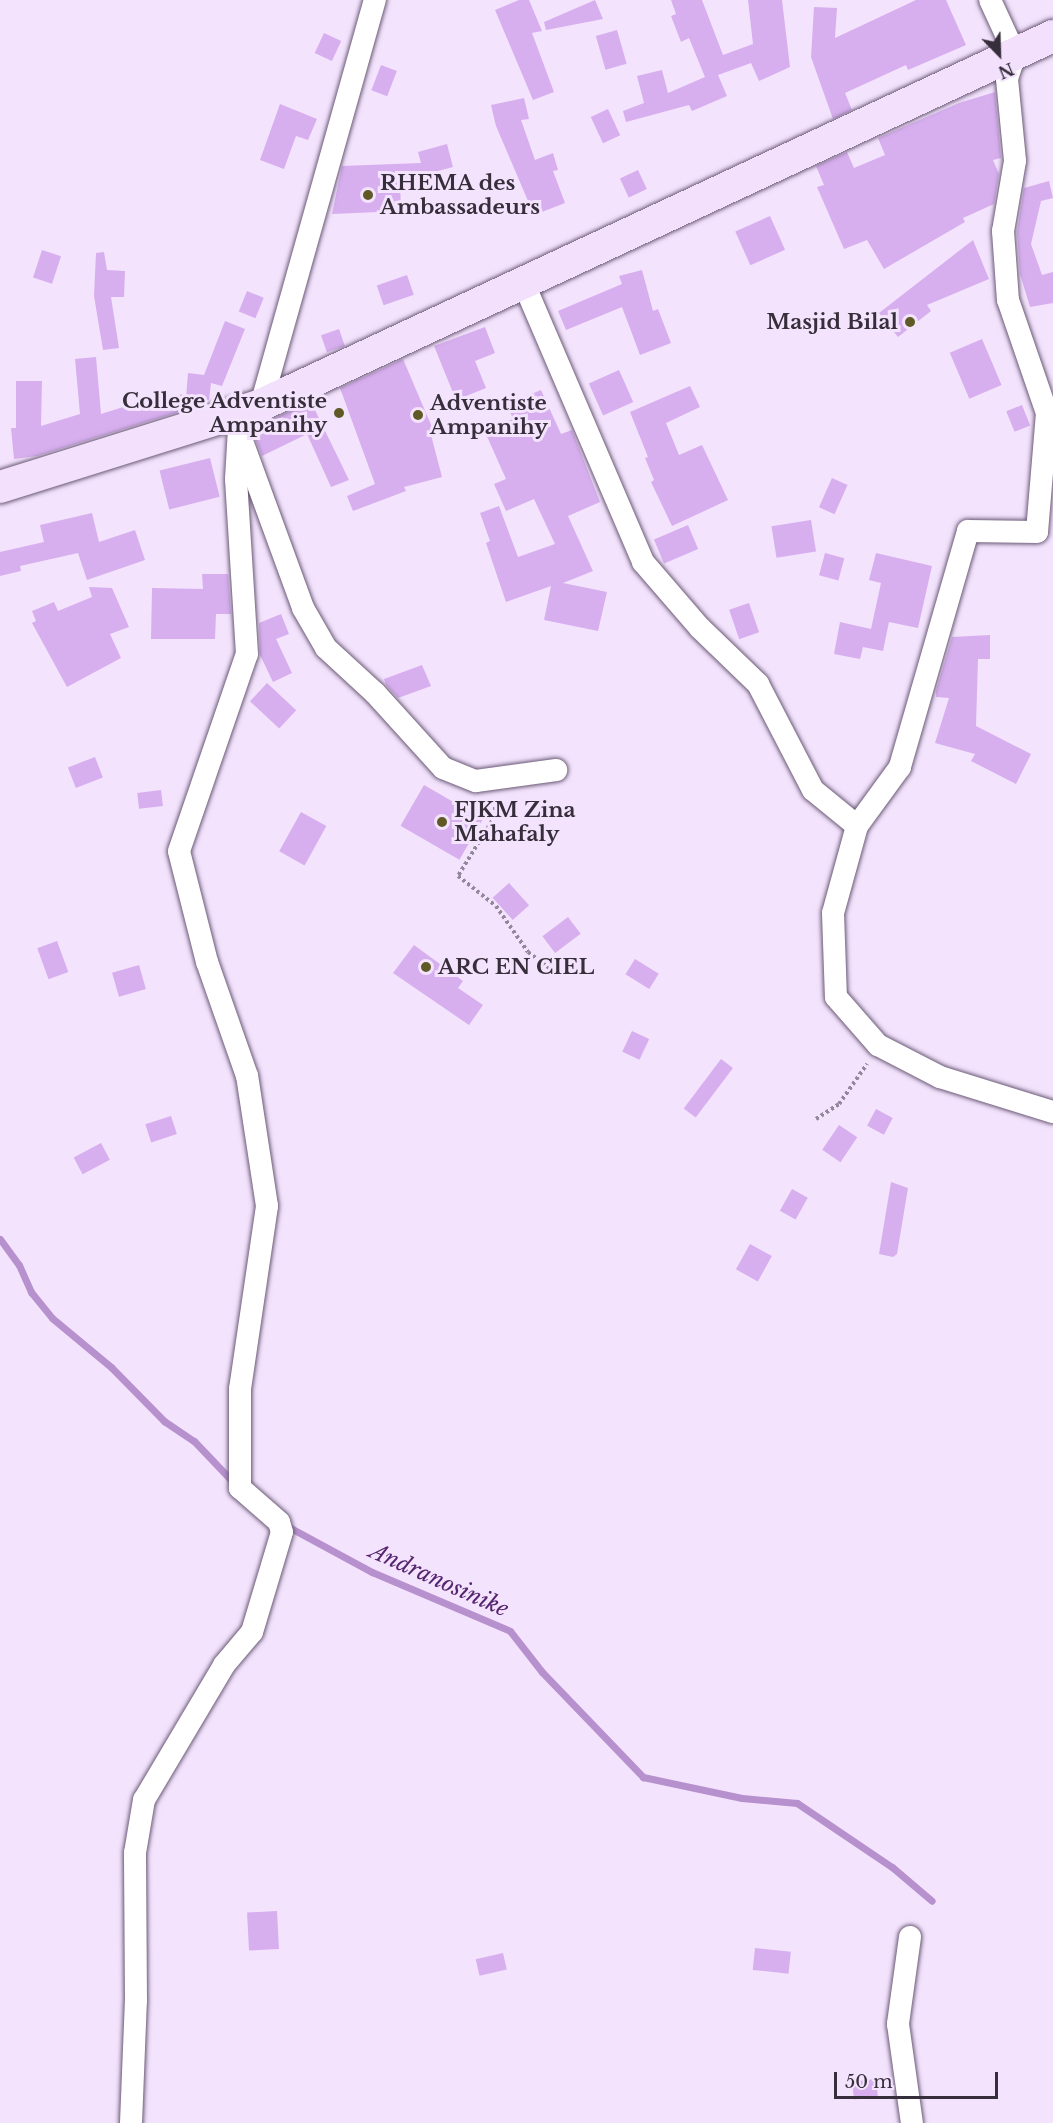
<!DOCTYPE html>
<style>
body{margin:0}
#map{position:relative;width:1053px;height:2123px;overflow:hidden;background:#f3e3fd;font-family:"Libre Baskerville",serif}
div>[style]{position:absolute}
.stream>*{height:7px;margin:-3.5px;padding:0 3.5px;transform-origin:3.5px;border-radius:3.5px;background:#b790ce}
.building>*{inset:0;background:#d7afef;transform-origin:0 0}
.path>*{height:4px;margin-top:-2px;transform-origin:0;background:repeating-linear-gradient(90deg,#93879a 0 3px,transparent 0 6px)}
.roads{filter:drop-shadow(0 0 2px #6b5a76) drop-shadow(0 0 2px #6b5a76)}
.minor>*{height:22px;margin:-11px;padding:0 11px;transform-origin:11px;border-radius:11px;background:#fff}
.secondary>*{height:32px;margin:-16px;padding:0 16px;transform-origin:16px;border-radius:16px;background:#f2e0fc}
.dots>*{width:16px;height:16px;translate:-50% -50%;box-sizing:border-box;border:3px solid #f3e3fd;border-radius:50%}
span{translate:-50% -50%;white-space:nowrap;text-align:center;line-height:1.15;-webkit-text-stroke:6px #f3e3fd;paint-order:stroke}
.poi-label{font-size:21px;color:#362e3a;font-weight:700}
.left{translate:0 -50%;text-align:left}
.right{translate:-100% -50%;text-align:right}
.water-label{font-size:22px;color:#56256f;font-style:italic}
.north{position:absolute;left:969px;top:24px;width:60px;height:60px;-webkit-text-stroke:4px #f3e3fd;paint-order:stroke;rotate:157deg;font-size:16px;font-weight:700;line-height:24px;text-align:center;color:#362e3a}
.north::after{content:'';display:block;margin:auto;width:21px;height:27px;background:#362e3a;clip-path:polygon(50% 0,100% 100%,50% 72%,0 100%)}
.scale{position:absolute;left:834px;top:2072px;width:164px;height:27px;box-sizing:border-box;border:3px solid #362e3a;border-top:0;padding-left:8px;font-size:18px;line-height:21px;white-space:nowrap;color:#362e3a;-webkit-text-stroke:4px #f3e3fd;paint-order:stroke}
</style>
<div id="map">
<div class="stream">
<div style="left:0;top:1239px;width:32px;rotate:54deg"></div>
<div style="left:19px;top:1265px;width:30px;rotate:66deg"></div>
<div style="left:31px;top:1292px;width:33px;rotate:51deg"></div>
<div style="left:52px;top:1318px;width:77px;rotate:39.7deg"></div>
<div style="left:111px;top:1367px;width:76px;rotate:45.5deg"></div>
<div style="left:164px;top:1421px;width:36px;rotate:34deg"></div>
<div style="left:194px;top:1441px;width:59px;rotate:46.4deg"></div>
<div style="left:285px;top:1525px;width:99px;rotate:28.4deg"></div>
<div style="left:372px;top:1572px;width:150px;rotate:23.1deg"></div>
<div style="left:510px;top:1631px;width:52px;rotate:52deg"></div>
<div style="left:542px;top:1672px;width:146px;rotate:46.1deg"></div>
<div style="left:643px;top:1777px;width:101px;rotate:12deg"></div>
<div style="left:742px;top:1798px;width:55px;rotate:5.2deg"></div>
<div style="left:797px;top:1803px;width:115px;rotate:34deg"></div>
<div style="left:892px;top:1867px;width:52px;rotate:40.4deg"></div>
</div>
<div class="building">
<div style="clip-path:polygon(519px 0,529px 0,542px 31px,532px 33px,554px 92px,533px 100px,495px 10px)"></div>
<div style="clip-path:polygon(595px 0,603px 19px,546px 30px,544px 22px)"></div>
<div style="clip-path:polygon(671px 0,702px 0,723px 55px,753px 44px,748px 0,782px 0,790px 67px,759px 81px,751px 63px,718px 75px,727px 96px,692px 111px,689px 105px,626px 122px,623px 111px,644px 103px,637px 76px,662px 70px,668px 93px,705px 77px,689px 38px,681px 42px,671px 16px,676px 14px)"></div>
<div style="clip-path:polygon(916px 0,946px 0,966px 45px,908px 70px,906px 65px,845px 93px,852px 110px,833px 119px,811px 57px,814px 7px,837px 8px,835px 38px)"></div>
<div style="left:617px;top:30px;width:35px;height:22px;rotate:74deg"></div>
<div style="left:324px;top:33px;width:19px;height:22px;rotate:25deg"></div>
<div style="left:381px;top:65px;width:17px;height:27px;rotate:21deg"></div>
<div style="clip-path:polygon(995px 92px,1001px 158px,993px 160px,999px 174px,994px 204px,963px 218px,965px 222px,884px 269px,867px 240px,844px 249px,817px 187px,824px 185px,816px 166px,847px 152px,854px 168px,885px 155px,878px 138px,959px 103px)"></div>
<div style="clip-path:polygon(524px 98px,529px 119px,521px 120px,535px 160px,553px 153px,558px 170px,553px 171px,565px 203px,534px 215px,496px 126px,491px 105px)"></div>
<div style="clip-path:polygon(280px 104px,317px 119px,308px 140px,296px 136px,284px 169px,260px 160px)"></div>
<div style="left:608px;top:109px;width:29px;height:19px;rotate:65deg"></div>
<div style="clip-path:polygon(447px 144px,453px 167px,400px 181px,401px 211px,332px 214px,342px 166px,421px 163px,418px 152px)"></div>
<div style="left:638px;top:170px;width:21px;height:20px;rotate:65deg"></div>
<div style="clip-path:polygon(1049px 181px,1053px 198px,1041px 201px,1031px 244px,1042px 275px,1053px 272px,1053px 303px,1030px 307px,1020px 274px,1017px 232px,1024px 188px)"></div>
<div style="left:770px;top:216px;width:37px;height:38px;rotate:66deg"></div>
<div style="clip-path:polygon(973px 240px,989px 279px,927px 305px,931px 311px,898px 337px,879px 313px)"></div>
<div style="left:42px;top:250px;width:20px;height:29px;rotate:18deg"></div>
<div style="clip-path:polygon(104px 252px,107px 270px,125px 271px,124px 297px,111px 297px,119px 348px,103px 350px,94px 296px,96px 253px)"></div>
<div style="clip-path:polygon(642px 270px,653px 311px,658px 309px,671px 343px,640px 355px,622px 307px,566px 330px,558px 311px,622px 284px,619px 276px)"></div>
<div style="left:407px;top:275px;width:21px;height:32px;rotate:71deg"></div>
<div style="left:247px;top:291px;width:18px;height:22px;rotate:22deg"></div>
<div style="clip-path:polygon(225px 321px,245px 329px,222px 386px,211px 383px,209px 400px,186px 398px,188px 373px,204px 375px)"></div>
<div style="clip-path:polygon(485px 327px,495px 353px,475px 361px,486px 388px,456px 400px,434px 346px)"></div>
<div style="left:339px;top:329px;width:18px;height:19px;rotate:71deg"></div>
<div style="left:982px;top:339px;width:50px;height:35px;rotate:67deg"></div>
<div style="clip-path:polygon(96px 357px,101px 414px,136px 403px,138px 410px,152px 407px,182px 394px,188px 409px,37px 456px,14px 459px,11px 428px,16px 428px,16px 381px,42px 381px,41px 426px,80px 414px,75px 359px)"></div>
<div style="clip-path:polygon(403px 359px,435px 434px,431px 435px,442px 477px,404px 487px,406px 491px,353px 511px,347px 496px,375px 484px,340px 388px)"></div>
<div style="left:619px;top:370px;width:35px;height:33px;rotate:66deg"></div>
<div style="clip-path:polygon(690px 386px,700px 407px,666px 423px,679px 455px,702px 445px,728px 500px,672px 526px,651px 482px,654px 480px,645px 458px,648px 457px,630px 412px)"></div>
<div style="clip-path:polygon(541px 390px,561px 434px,572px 430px,600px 502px,568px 516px,593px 571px,563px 583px,607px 592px,598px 631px,544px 620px,551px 586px,506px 602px,486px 543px,490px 541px,480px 513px,499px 506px,518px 557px,555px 544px,534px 499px,506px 511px,494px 484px,506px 479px,485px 432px,513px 419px,507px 404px)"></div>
<div style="clip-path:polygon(311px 402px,349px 480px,331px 487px,307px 434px,262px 456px,253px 433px,262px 424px)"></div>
<div style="left:1022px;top:405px;width:22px;height:17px;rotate:68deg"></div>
<div style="left:210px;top:458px;width:40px;height:52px;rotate:76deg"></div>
<div style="left:832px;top:478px;width:17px;height:32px;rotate:24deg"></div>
<div style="clip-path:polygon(92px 513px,99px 542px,135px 530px,145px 560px,87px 580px,78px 553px,20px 566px,21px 571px,0 576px,0 552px,44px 542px,40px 525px)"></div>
<div style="left:811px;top:520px;width:32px;height:40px;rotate:81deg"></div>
<div style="left:688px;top:525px;width:26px;height:37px;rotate:67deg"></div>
<div style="left:825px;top:553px;width:20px;height:23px;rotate:15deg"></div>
<div style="clip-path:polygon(876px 553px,932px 566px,918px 628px,889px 622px,883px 651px,863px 647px,860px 659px,834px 654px,840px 622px,871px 629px,881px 583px,869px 580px)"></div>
<div style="clip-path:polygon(202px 574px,228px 574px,231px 614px,216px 614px,215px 639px,151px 639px,152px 588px,203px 589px)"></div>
<div style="clip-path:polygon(89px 587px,112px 588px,129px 627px,110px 634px,121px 658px,67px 687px,32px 623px,36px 621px,32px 611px,54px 602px,58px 611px,92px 597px)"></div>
<div style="left:749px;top:603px;width:31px;height:21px;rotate:71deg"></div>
<div style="clip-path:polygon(281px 614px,289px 634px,276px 639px,292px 673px,273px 682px,260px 655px,259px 623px)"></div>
<div style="clip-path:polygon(990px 635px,990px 659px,978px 659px,976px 726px,1031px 754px,1016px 784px,971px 761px,975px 754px,935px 743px,949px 698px,936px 697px,936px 691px,952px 637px)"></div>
<div style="clip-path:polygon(422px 665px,431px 686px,398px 698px,386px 685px,384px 679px)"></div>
<div style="left:267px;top:683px;width:40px;height:25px;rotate:43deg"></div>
<div style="left:95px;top:757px;width:22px;height:29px;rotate:69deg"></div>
<div style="left:424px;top:785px;width:68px;height:47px;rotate:30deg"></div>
<div style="left:161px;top:790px;width:16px;height:24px;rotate:83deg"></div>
<div style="left:301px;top:812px;width:29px;height:45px;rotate:29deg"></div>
<div style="left:509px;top:883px;width:30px;height:22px;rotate:48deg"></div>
<div style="left:568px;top:917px;width:21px;height:32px;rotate:53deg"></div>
<div style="left:57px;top:941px;width:33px;height:21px;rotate:70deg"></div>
<div style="clip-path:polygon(414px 945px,463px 981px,458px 988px,483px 1005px,469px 1025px,393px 973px)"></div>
<div style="left:635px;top:959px;width:28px;height:18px;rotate:32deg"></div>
<div style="left:139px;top:965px;width:25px;height:28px;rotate:74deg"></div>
<div style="left:632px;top:1031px;width:19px;height:23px;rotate:25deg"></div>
<div style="left:721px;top:1059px;width:15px;height:62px;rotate:37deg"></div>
<div style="left:876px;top:1109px;width:19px;height:19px;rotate:28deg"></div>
<div style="left:171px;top:1116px;width:19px;height:27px;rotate:72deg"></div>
<div style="left:839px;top:1125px;width:22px;height:30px;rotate:34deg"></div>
<div style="left:101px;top:1143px;width:19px;height:31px;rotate:62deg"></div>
<div style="clip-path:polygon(891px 1182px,908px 1188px,897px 1254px,893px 1257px,879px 1254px)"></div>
<div style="left:792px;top:1189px;width:18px;height:25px;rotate:29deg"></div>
<div style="left:750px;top:1244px;width:25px;height:29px;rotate:29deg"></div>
<div style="left:277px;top:1911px;width:38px;height:30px;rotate:87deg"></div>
<div style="left:755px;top:1948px;width:36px;height:22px;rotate:6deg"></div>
<div style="left:503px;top:1953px;width:17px;height:28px;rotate:77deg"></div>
<div style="left:876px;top:2079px;width:18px;height:24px;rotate:84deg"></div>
</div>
<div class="path">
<div style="left:495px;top:801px;width:15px;rotate:90deg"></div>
<div style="left:495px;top:816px;width:70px;rotate:121.7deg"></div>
<div style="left:458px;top:876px;width:48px;rotate:38.3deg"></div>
<div style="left:496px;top:906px;width:56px;rotate:55.2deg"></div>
<div style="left:528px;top:952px;width:31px;rotate:37deg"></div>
<div style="left:816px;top:1119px;width:27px;rotate:-33deg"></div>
<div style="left:839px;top:1104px;width:49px;rotate:-55deg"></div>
</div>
<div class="roads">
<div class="minor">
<div style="left:990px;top:0;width:60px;rotate:65.2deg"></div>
<div style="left:1015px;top:54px;width:26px;rotate:108deg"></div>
<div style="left:1007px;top:79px;width:82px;rotate:84.4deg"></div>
<div style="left:1015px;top:161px;width:71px;rotate:99.7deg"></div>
<div style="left:1003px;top:231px;width:69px;rotate:85.9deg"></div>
<div style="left:1008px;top:300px;width:120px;rotate:71deg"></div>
<div style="left:1047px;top:413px;width:8px;rotate:40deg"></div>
<div style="left:524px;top:284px;width:302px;rotate:66.8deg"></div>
<div style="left:643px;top:562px;width:87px;rotate:49.2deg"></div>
<div style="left:700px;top:628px;width:81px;rotate:44deg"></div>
<div style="left:758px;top:684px;width:119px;rotate:62.6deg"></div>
<div style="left:813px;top:790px;width:57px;rotate:39.3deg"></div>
<div style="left:1047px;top:413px;width:119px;rotate:94.8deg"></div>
<div style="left:1037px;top:532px;width:69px;rotate:-179.2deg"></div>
<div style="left:968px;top:531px;width:246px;rotate:106.1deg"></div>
<div style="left:900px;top:767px;width:73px;rotate:126.1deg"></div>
<div style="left:857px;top:826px;width:90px;rotate:105.4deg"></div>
<div style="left:833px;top:913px;width:84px;rotate:88deg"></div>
<div style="left:836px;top:997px;width:64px;rotate:48.8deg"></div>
<div style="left:878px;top:1045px;width:70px;rotate:27.3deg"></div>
<div style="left:940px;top:1077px;width:118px;rotate:17.2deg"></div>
<div style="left:242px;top:441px;width:178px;rotate:69.9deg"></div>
<div style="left:303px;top:608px;width:46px;rotate:60.1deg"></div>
<div style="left:326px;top:648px;width:67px;rotate:42.6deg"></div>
<div style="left:375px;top:693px;width:101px;rotate:47.8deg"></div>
<div style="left:443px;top:768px;width:35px;rotate:22deg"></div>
<div style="left:476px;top:781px;width:81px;rotate:-7.8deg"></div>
<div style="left:910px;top:1937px;width:88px;rotate:97.9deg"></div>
<div style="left:898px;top:2024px;width:100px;rotate:82deg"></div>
<div style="left:131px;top:2123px;width:122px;rotate:-87.7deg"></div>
<div style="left:136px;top:2001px;width:148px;rotate:-90.4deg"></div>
<div style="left:135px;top:1853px;width:54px;rotate:-80.4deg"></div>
<div style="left:144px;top:1800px;width:157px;rotate:-59.3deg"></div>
<div style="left:224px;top:1665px;width:43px;rotate:-49.7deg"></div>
<div style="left:252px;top:1632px;width:104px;rotate:-73.3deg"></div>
<div style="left:282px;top:1532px;width:10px;rotate:-107deg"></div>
<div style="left:279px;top:1522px;width:52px;rotate:-138.9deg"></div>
<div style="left:240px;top:1488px;width:99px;rotate:-90deg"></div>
<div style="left:240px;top:1389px;width:185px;rotate:-81.6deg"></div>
<div style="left:267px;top:1206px;width:132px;rotate:-98.7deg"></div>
<div style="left:247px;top:1076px;width:121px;rotate:-109.3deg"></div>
<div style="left:207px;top:962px;width:114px;rotate:-104.2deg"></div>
<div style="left:179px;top:851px;width:208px;rotate:-71deg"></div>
<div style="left:247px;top:654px;width:175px;rotate:-93.6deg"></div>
<div style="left:236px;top:479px;width:51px;rotate:-86.6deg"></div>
<div style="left:239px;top:428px;width:32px;rotate:-46deg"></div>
<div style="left:261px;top:405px;width:421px;rotate:-74.3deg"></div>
</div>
<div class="secondary">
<div style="left:0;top:487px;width:274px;rotate:-17.4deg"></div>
<div style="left:261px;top:405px;width:874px;rotate:-24.98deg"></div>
</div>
</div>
<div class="dots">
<div style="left:368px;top:195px;background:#5f5925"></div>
<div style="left:910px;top:322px;background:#5f5925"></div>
<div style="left:339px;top:413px;background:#5f5925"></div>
<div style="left:418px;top:415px;background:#5f5925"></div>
<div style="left:442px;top:822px;background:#5f5925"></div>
<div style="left:426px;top:967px;background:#5f5925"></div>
</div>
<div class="poi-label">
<span class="left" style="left:380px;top:195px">RHEMA des<br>Ambassadeurs</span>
<span class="right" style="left:898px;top:322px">Masjid Bilal</span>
<span class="right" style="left:327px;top:413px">College Adventiste<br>Ampanihy</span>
<span class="left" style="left:430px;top:415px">Adventiste<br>Ampanihy</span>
<span class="left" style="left:454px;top:822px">FJKM Zina<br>Mahafaly</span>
<span class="left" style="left:438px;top:967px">ARC EN CIEL</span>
</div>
<div class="water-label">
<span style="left:439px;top:1580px;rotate:24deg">Andranosinike</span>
</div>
<div class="north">N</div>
<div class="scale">50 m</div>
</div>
